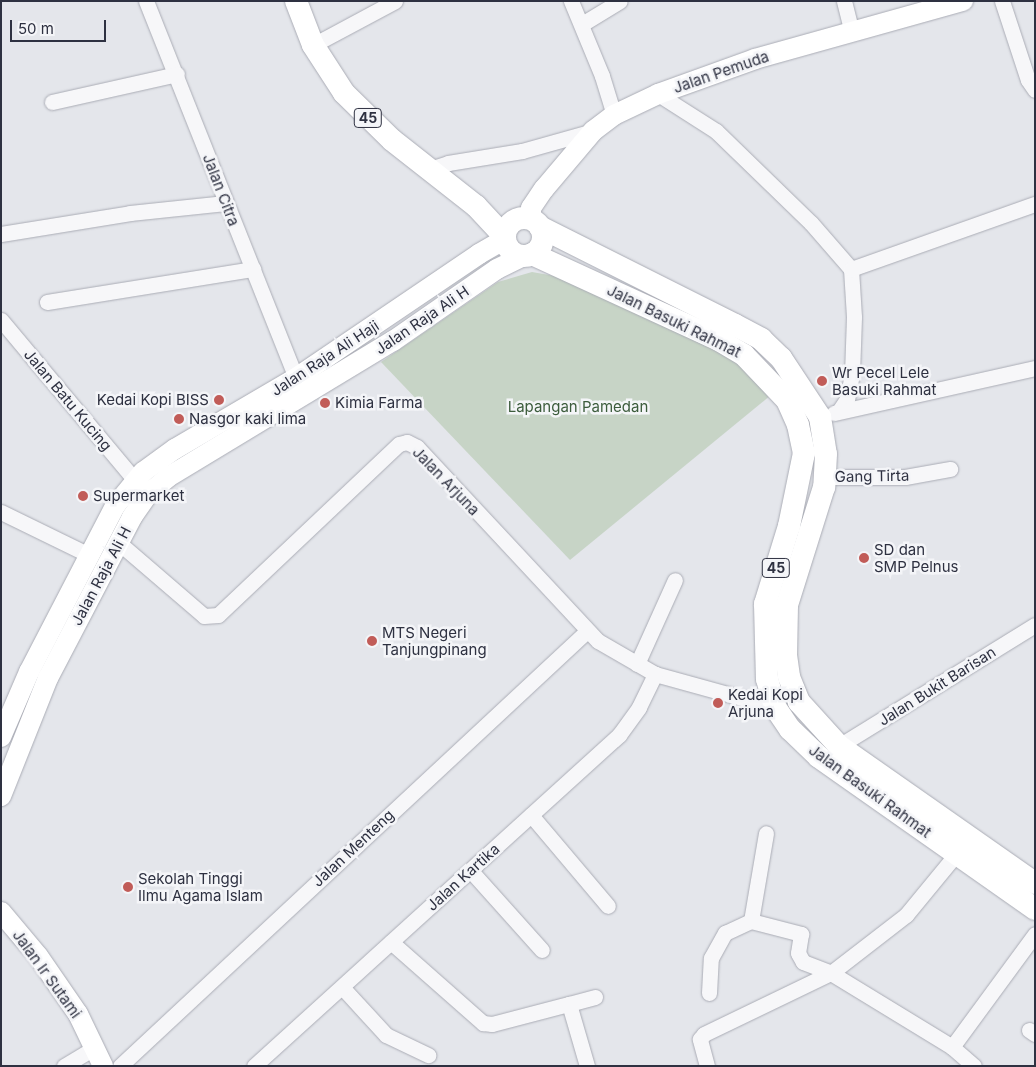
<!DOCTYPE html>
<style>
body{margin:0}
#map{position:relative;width:1036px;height:1067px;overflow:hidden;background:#e4e6eb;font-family:Inter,sans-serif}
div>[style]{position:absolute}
.green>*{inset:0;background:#c7d4c6}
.roads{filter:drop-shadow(0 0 1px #aaacb5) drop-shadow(0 0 1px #aaacb5)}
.minor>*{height:15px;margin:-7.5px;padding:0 7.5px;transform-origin:7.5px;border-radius:7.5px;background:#f7f7f9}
.major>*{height:20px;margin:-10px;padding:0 10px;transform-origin:10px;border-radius:10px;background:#fff}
.highway>*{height:22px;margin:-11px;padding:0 11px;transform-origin:11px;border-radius:11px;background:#fff}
.highway>.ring{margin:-11px;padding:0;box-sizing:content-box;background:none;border:22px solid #fff;border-radius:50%}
.dots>*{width:14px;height:14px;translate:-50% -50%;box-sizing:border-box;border:2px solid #f4f5f8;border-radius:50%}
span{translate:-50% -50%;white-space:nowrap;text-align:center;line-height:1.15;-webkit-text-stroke:5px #f4f5f8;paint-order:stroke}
.shield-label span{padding:1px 4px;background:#f4f5f8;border:1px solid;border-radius:4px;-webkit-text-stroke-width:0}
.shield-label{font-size:14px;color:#2e3141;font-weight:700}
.street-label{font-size:15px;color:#2e3141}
.poi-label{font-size:15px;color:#2e3141}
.left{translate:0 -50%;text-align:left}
.right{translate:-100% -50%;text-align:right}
.park-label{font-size:15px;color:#3c5c3c}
.frame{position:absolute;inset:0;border:2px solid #2e3141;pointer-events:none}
.scale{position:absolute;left:10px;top:20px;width:96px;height:22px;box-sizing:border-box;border:2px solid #2e3141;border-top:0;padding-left:6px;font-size:15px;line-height:18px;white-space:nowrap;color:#2e3141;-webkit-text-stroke:4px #f4f5f8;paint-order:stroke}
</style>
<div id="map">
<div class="green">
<div style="clip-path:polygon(532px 272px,555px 276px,735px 357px,771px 395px,570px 560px,381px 362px,498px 282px)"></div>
</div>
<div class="roads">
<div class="minor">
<div style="left:146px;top:1px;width:406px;rotate:68.3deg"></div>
<div style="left:571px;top:1px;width:81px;rotate:67.5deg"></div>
<div style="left:602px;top:76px;width:41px;rotate:72.9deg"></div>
<div style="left:844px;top:1px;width:30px;rotate:76deg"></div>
<div style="left:1002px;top:1px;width:83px;rotate:71.8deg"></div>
<div style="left:1028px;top:80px;width:12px;rotate:55deg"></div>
<div style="left:582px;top:24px;width:44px;rotate:-31.2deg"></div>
<div style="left:313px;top:45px;width:93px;rotate:-28.2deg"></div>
<div style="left:658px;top:94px;width:69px;rotate:32.5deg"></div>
<div style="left:716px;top:131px;width:132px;rotate:44.1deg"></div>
<div style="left:811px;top:223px;width:61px;rotate:49deg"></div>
<div style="left:851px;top:269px;width:48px;rotate:86.4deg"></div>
<div style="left:854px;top:317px;width:57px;rotate:92deg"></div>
<div style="left:852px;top:374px;width:25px;rotate:101deg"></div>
<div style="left:847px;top:399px;width:14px;rotate:124deg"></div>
<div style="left:52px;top:102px;width:128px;rotate:-12.6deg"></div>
<div style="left:430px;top:169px;width:19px;rotate:-18deg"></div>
<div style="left:448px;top:163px;width:75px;rotate:-9.2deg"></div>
<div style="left:522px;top:151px;width:74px;rotate:-15.7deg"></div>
<div style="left:1px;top:234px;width:131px;rotate:-9.2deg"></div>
<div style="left:130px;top:213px;width:96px;rotate:-6deg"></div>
<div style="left:851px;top:269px;width:195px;rotate:-19.5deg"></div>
<div style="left:47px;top:302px;width:209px;rotate:-9.1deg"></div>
<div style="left:1px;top:320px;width:209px;rotate:50.1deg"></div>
<div style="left:834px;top:413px;width:206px;rotate:-12.6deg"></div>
<div style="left:824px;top:477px;width:81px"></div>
<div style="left:905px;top:477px;width:46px;rotate:-10.1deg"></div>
<div style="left:1px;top:512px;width:98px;rotate:26deg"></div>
<div style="left:118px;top:542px;width:113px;rotate:40.7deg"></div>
<div style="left:204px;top:616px;width:14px;rotate:-4deg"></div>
<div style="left:218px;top:615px;width:249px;rotate:-43.4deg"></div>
<div style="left:399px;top:444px;width:8px;rotate:-14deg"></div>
<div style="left:407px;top:442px;width:11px;rotate:27deg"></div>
<div style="left:417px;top:447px;width:265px;rotate:47deg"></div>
<div style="left:598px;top:641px;width:66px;rotate:30.1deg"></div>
<div style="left:655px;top:674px;width:124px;rotate:15.4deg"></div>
<div style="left:637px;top:664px;width:92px;rotate:-65.7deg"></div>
<div style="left:839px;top:746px;width:230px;rotate:-31.7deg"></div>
<div style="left:531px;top:815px;width:119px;rotate:49.8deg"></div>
<div style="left:471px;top:871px;width:106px;rotate:48.1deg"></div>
<div style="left:751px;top:921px;width:89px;rotate:-80.3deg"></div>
<div style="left:391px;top:942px;width:123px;rotate:41.4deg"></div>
<div style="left:483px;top:1023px;width:9px;rotate:6deg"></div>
<div style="left:492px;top:1024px;width:80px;rotate:-14.6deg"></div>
<div style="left:569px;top:1004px;width:65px;rotate:73.8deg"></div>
<div style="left:342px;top:987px;width:65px;rotate:47.5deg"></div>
<div style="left:386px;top:1035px;width:47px;rotate:25.5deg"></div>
<div style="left:709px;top:993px;width:35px;rotate:-87deg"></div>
<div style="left:711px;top:958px;width:29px;rotate:-61deg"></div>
<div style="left:725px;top:933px;width:29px;rotate:-25deg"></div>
<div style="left:751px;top:921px;width:52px;rotate:14.6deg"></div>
<div style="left:801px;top:934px;width:19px;rotate:99deg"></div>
<div style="left:798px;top:953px;width:10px;rotate:61deg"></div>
<div style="left:803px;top:962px;width:30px;rotate:21deg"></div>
<div style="left:831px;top:973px;width:142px;rotate:31.4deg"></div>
<div style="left:952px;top:1047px;width:29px;rotate:41deg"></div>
<div style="left:569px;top:1004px;width:27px;rotate:-15deg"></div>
<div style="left:1029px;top:1030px;width:7px;rotate:34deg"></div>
<div style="left:952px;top:1047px;width:140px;rotate:-53.7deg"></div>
<div style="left:64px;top:1066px;width:35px;rotate:-31deg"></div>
<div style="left:120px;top:1066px;width:638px;rotate:-42.97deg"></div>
<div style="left:254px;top:1066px;width:493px;rotate:-42.2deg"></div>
<div style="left:619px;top:735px;width:34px;rotate:-54deg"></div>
<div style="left:639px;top:707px;width:37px;rotate:-64deg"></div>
<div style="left:707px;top:1066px;width:28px;rotate:-105deg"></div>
<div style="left:700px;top:1039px;width:6px;rotate:-51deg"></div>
<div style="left:704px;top:1034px;width:141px;rotate:-25.7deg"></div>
<div style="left:831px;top:973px;width:95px;rotate:-37.7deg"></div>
<div style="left:906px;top:915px;width:88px;rotate:-50.5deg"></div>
</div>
<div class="major">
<div style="left:531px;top:219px;width:11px;rotate:-90deg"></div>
<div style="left:531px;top:208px;width:23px;rotate:-56deg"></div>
<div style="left:544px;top:189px;width:76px;rotate:-49.8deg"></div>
<div style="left:593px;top:131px;width:26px;rotate:-37deg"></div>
<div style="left:614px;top:115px;width:49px;rotate:-25.5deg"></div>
<div style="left:658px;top:94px;width:103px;rotate:-19.8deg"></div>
<div style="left:755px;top:59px;width:216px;rotate:-15.6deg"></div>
<div style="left:1px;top:737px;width:71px;rotate:-66.7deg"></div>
<div style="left:29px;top:672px;width:187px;rotate:-62.6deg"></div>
<div style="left:115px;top:506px;width:44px;rotate:-50.5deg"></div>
<div style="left:143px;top:472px;width:39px;rotate:-36deg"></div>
<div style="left:175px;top:449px;width:140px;rotate:-30.4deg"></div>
<div style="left:296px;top:378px;width:221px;rotate:-34.1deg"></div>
<div style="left:479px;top:254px;width:30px;rotate:-30deg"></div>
<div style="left:1px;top:796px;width:127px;rotate:-68.3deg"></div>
<div style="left:48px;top:678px;width:182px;rotate:-62.4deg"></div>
<div style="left:132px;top:517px;width:28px;rotate:-55deg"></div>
<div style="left:148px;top:494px;width:26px;rotate:-40deg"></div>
<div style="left:168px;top:477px;width:263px;rotate:-31.2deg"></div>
<div style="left:393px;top:341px;width:126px;rotate:-34.7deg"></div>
<div style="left:497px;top:269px;width:30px;rotate:-26deg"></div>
<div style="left:1px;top:912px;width:57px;rotate:49.9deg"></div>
<div style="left:38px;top:956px;width:70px;rotate:55.4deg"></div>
<div style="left:78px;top:1014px;width:58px;rotate:64.3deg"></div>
</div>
<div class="highway">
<div style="left:296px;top:1px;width:47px;rotate:68.9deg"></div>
<div style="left:313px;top:45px;width:57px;rotate:57.1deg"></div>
<div style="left:344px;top:93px;width:67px;rotate:44.4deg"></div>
<div style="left:392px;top:140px;width:107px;rotate:38.2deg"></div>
<div style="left:476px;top:206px;width:42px;rotate:46.9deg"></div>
<div class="ring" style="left:505px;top:218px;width:16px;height:16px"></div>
<div style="left:540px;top:227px;width:218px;rotate:26.7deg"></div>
<div style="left:735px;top:325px;width:30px;rotate:28deg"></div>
<div style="left:761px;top:339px;width:28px;rotate:44deg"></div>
<div style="left:781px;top:358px;width:71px;rotate:56.5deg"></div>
<div style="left:820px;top:417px;width:37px;rotate:81deg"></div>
<div style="left:826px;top:454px;width:33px;rotate:93deg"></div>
<div style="left:824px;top:487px;width:124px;rotate:107.4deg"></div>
<div style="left:787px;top:605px;width:50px;rotate:91.1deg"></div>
<div style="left:786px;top:655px;width:22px;rotate:82deg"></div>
<div style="left:789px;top:677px;width:27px;rotate:68deg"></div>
<div style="left:799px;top:702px;width:59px;rotate:47.7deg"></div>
<div style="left:839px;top:746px;width:239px;rotate:35deg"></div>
<div style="left:532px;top:254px;width:206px;rotate:24.7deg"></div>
<div style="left:719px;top:340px;width:29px;rotate:31deg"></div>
<div style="left:744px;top:355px;width:62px;rotate:46.3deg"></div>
<div style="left:787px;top:400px;width:27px;rotate:66deg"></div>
<div style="left:798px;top:425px;width:29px;rotate:78deg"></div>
<div style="left:804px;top:453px;width:75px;rotate:101.6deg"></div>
<div style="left:789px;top:526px;width:82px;rotate:107.1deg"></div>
<div style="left:765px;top:604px;width:75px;rotate:88.5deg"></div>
<div style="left:767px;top:679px;width:29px;rotate:74deg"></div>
<div style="left:775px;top:707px;width:27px;rotate:56deg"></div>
<div style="left:790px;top:729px;width:40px;rotate:44deg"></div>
<div style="left:819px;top:757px;width:264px;rotate:35.1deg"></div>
</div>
</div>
<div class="dots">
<div style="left:822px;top:381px;background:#c15c58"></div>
<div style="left:219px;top:400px;background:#c15c58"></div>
<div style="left:325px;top:403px;background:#c15c58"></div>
<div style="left:179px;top:419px;background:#c15c58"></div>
<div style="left:83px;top:496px;background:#c15c58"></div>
<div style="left:864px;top:558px;background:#c15c58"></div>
<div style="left:372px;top:641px;background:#c15c58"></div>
<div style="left:718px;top:703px;background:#c15c58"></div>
<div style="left:128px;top:887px;background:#c15c58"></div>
</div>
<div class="shield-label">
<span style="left:368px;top:118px">45</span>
<span style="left:776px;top:568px">45</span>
</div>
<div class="street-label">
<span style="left:721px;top:72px;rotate:-19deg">Jalan Pemuda</span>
<span style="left:221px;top:190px;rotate:69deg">Jalan Citra</span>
<span style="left:422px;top:320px;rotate:-34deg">Jalan Raja Ali H</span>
<span style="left:674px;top:321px;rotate:26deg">Jalan Basuki Rahmat</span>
<span style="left:325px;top:358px;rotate:-33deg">Jalan Raja Ali Haji</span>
<span style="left:68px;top:400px;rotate:50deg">Jalan Batu Kucing</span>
<span style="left:872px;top:476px;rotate:-1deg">Gang Tirta</span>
<span style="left:446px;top:481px;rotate:46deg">Jalan Arjuna</span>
<span style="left:101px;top:576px;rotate:-62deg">Jalan Raja Ali H</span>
<span style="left:937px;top:686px;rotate:-32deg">Jalan Bukit Barisan</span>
<span style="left:870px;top:791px;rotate:36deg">Jalan Basuki Rahmat</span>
<span style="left:353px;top:848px;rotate:-43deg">Jalan Menteng</span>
<span style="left:463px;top:877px;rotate:-42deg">Jalan Kartika</span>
<span style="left:47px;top:974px;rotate:54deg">Jalan Ir Sutami</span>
</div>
<div class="poi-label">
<span class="left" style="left:832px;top:381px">Wr Pecel Lele<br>Basuki Rahmat</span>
<span class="right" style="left:209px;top:400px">Kedai Kopi BISS</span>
<span class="left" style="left:335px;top:403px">Kimia Farma</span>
<span class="left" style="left:189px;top:419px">Nasgor kaki lima</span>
<span class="left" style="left:93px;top:496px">Supermarket</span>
<span class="left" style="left:874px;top:558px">SD dan<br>SMP Pelnus</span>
<span class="left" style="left:382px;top:641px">MTS Negeri<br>Tanjungpinang</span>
<span class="left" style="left:728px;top:703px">Kedai Kopi<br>Arjuna</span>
<span class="left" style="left:138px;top:887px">Sekolah Tinggi<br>Ilmu Agama Islam</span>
</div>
<div class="park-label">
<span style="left:578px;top:407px">Lapangan Pamedan</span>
</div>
<div class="frame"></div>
<div class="scale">50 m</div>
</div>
